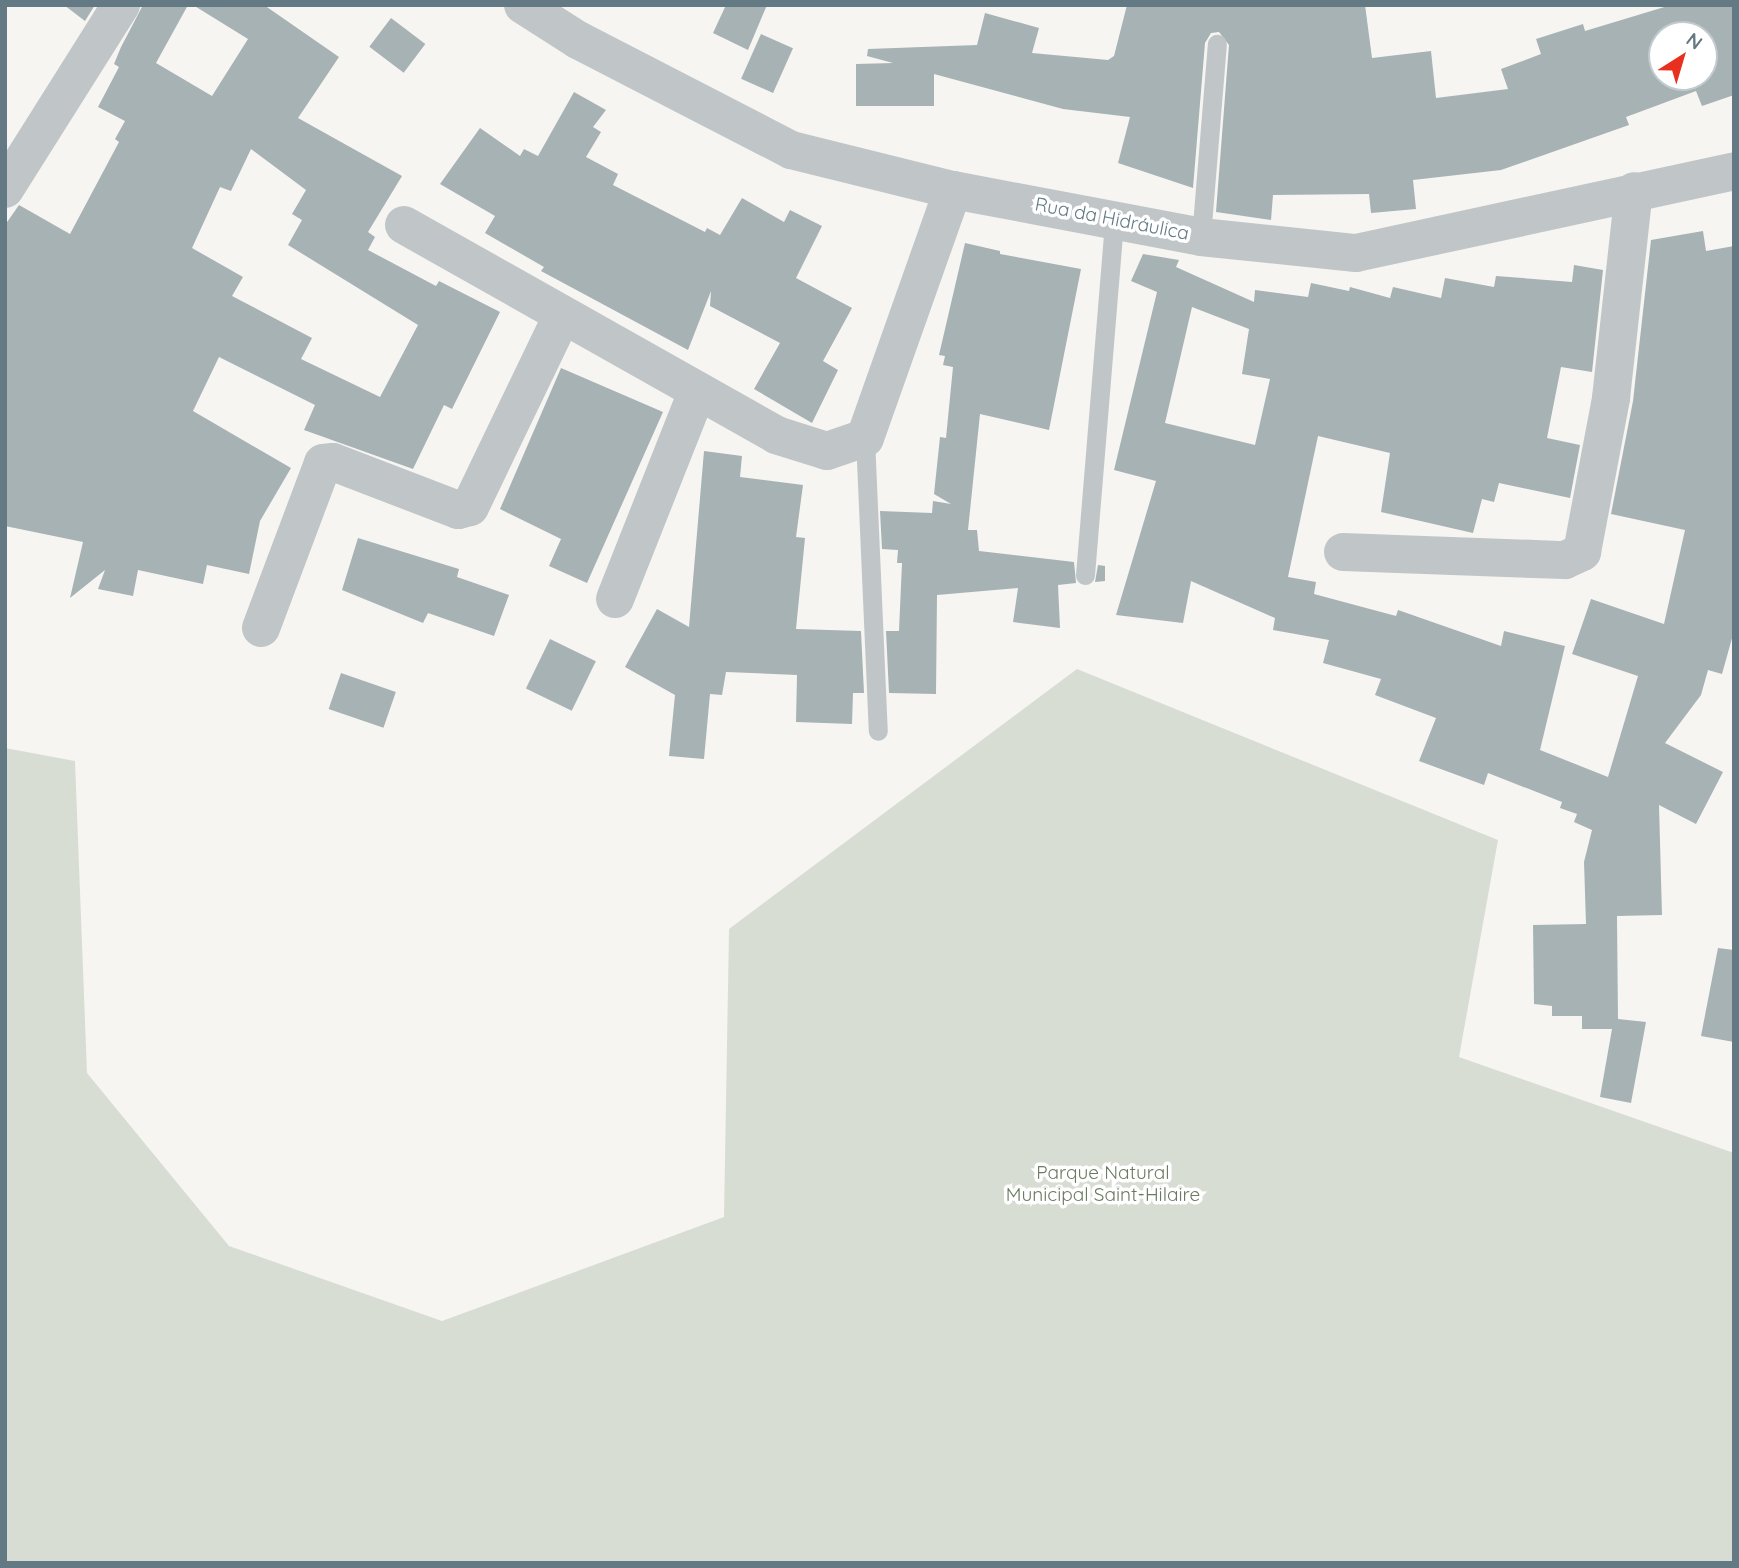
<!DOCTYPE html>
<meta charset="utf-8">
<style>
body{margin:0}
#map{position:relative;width:1739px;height:1568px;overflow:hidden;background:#f6f5f2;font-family:Quicksand,sans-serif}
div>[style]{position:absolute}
.green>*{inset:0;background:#d8ddd3}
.building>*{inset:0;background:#a7b2b5;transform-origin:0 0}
.lane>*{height:19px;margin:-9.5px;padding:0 9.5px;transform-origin:9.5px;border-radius:9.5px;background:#c0c6c8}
.street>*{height:38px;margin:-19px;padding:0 19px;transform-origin:19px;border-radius:19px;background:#c0c6c8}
span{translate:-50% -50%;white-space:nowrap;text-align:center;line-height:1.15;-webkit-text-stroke:7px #fff;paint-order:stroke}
.street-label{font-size:19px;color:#637a84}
.park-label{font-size:19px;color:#6b7b62}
.frame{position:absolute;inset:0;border:7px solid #637a84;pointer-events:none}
.north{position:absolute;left:1648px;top:21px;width:70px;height:70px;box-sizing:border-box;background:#fff;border:2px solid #c1cace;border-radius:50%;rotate:37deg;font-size:19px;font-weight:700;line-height:28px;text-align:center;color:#637a84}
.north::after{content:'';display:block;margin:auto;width:24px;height:32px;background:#e92f1e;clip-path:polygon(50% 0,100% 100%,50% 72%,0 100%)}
</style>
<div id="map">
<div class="green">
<div style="clip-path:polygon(1077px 669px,1498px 840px,1459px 1057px,1734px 1153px,1734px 1563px,5px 1563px,5px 748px,75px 761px,87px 1073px,229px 1246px,442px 1321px,724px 1217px,729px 929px)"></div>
</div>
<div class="building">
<div style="clip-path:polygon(64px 5px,95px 5px,85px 21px)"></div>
<div style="clip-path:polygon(evenodd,143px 5px,188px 5px,156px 63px,212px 96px,248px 39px,193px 5px,264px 5px,339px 57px,298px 118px,402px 176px,368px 232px,375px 237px,368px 250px,436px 286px,439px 281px,500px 312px,452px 409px,444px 405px,413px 469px,304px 430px,315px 405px,219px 357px,193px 411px,291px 468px,260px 521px,249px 574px,207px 565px,203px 584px,138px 570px,133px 596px,98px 589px,105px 570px,70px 598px,83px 542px,5px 526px,5px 225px,19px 205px,70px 234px,119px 142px,115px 139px,125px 121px,98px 107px,119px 67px,114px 64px,121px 47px,143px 5px,251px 149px,306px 190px,292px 214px,302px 220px,288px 245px,418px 325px,380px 397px,301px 359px,312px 338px,232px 296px,243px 277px,192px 248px,220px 187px,231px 191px,251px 149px)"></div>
<div style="clip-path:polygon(726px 5px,767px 5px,748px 50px,713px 33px)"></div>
<div style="clip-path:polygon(evenodd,1127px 5px,1365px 5px,1372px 58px,1431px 51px,1436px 98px,1508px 89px,1501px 69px,1541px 54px,1536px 39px,1583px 24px,1585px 31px,1671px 5px,1734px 5px,1734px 95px,1702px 106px,1696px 91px,1626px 117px,1629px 125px,1501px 170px,1413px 180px,1416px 209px,1371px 213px,1369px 194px,1273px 195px,1271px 220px,1216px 212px,1229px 45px,1219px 32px,1211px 33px,1205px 43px,1193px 188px,1118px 163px,1130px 117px,1063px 109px,934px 74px,934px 106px,856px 106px,856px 64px,893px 63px,867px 56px,868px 49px,977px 45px,985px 13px,1039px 28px,1032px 53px,1108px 60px,1114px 56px,1127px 5px,1662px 35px,1704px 35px,1704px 77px,1662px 77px,1662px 35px)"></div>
<div style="left:391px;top:18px;width:43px;height:36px;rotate:37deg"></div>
<div style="left:761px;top:34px;width:35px;height:49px;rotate:24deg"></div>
<div style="clip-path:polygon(574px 92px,606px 110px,593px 127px,601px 132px,586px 157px,618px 174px,613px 185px,705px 232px,707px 228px,720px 235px,742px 198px,784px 222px,790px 210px,822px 226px,796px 278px,852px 308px,823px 361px,838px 370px,812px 423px,754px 389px,780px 343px,710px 306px,711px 291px,688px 350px,541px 271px,544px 267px,485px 233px,495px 216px,440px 184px,480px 128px,520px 156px,524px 149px,538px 156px)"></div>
<div style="clip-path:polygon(evenodd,1703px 231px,1706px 251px,1734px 246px,1734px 631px,1722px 674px,1708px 670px,1701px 695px,1665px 743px,1723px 772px,1696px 824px,1659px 805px,1662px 915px,1617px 916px,1618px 1019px,1646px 1022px,1631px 1103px,1600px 1097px,1612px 1029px,1582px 1029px,1582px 1016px,1552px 1016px,1552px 1006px,1534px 1004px,1533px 925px,1586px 924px,1584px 862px,1592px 830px,1574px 822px,1577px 814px,1560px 808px,1562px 802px,1488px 773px,1484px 785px,1419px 761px,1436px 718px,1375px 695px,1381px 679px,1323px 663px,1329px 640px,1273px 630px,1275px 618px,1191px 581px,1183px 623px,1116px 615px,1156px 481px,1114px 470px,1157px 292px,1131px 281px,1143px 254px,1179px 260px,1176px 267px,1254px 302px,1255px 290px,1308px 297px,1311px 283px,1349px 291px,1350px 287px,1390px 298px,1393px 287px,1441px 298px,1445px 278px,1494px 287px,1496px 276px,1572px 282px,1574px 265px,1603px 270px,1592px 372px,1561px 367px,1547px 438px,1580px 445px,1570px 498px,1499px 483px,1494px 502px,1482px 499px,1473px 533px,1381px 512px,1390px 453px,1318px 436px,1288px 577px,1316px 582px,1314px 594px,1396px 616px,1398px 610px,1501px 646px,1504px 631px,1565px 646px,1540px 750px,1608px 777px,1638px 676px,1572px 654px,1591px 599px,1664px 624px,1685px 530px,1611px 514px,1633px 401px,1651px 240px,1703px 231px,1192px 307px,1249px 329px,1242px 374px,1270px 379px,1255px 445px,1165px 423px,1192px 307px)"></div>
<div style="clip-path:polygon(965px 243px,1000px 251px,1000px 254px,1081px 269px,1049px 430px,980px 414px,968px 530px,977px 530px,979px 551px,1074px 562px,1076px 583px,1058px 585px,1060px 628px,1013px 622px,1018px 588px,937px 595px,936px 694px,889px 693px,886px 631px,899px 631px,902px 563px,897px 563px,898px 550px,882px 549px,880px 511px,932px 513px,933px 501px,951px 504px,934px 494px,940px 437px,946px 438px,953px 367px,943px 365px,945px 356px,939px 355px)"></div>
<div style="clip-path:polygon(561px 368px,663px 412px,587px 583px,549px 566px,561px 539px,500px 509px)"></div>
<div style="clip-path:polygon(704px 451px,742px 456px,740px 477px,803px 485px,796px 537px,805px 538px,796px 629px,861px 631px,864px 693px,853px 693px,852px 724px,796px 722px,797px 675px,726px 672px,722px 695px,710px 694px,704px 759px,669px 756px,675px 695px,625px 667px,657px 609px,689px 627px)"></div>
<div style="clip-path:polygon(358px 538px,459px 569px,457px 577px,509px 595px,494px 636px,428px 613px,423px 623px,342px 590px)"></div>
<div style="clip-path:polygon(1098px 565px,1105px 566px,1105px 581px,1095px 582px)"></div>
<div style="left:550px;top:639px;width:51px;height:55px;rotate:26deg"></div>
<div style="left:341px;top:673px;width:58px;height:38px;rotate:19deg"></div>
<div style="clip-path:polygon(1718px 948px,1734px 950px,1734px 1042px,1701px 1036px)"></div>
</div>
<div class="lane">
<div style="left:1201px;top:237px;width:194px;rotate:-85.3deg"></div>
<div style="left:865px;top:438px;width:293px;rotate:87.5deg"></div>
<div style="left:1085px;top:575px;width:357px;rotate:-85.3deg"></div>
</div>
<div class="street">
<div style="left:523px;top:5px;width:65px;rotate:32.5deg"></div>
<div style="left:578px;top:40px;width:240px;rotate:27.3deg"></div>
<div style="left:791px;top:150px;width:167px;rotate:13.9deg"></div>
<div style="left:953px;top:190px;width:252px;rotate:10.7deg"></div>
<div style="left:1201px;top:237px;width:156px;rotate:5.9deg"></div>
<div style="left:1356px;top:253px;width:387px;rotate:-12.2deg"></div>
<div style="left:5px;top:189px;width:218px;rotate:-57.8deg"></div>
<div style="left:404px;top:225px;width:427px;rotate:29.4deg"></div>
<div style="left:776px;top:435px;width:53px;rotate:17.4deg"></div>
<div style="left:827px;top:451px;width:40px;rotate:-18.9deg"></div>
<div style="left:865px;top:438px;width:263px;rotate:-70.5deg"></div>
<div style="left:1343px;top:552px;width:222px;rotate:2.1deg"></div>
<div style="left:1565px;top:560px;width:19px;rotate:-25deg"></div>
<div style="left:1582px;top:552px;width:157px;rotate:-79.3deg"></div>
<div style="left:1611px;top:398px;width:208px;rotate:-83.7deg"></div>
<div style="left:615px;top:599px;width:223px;rotate:-68.4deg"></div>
<div style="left:261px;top:628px;width:176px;rotate:-69.4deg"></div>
<div style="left:323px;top:463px;width:10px;rotate:-6deg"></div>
<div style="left:333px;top:462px;width:134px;rotate:21deg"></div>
<div style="left:458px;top:510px;width:12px;rotate:-14deg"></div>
<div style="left:470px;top:507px;width:212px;rotate:-64.3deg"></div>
</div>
<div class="street-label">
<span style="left:1112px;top:219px;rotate:11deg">Rua da Hidráulica</span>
</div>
<div class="park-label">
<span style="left:1103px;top:1184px">Parque Natural<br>Municipal Saint-Hilaire</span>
</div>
<div class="frame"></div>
<div class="north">N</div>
</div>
